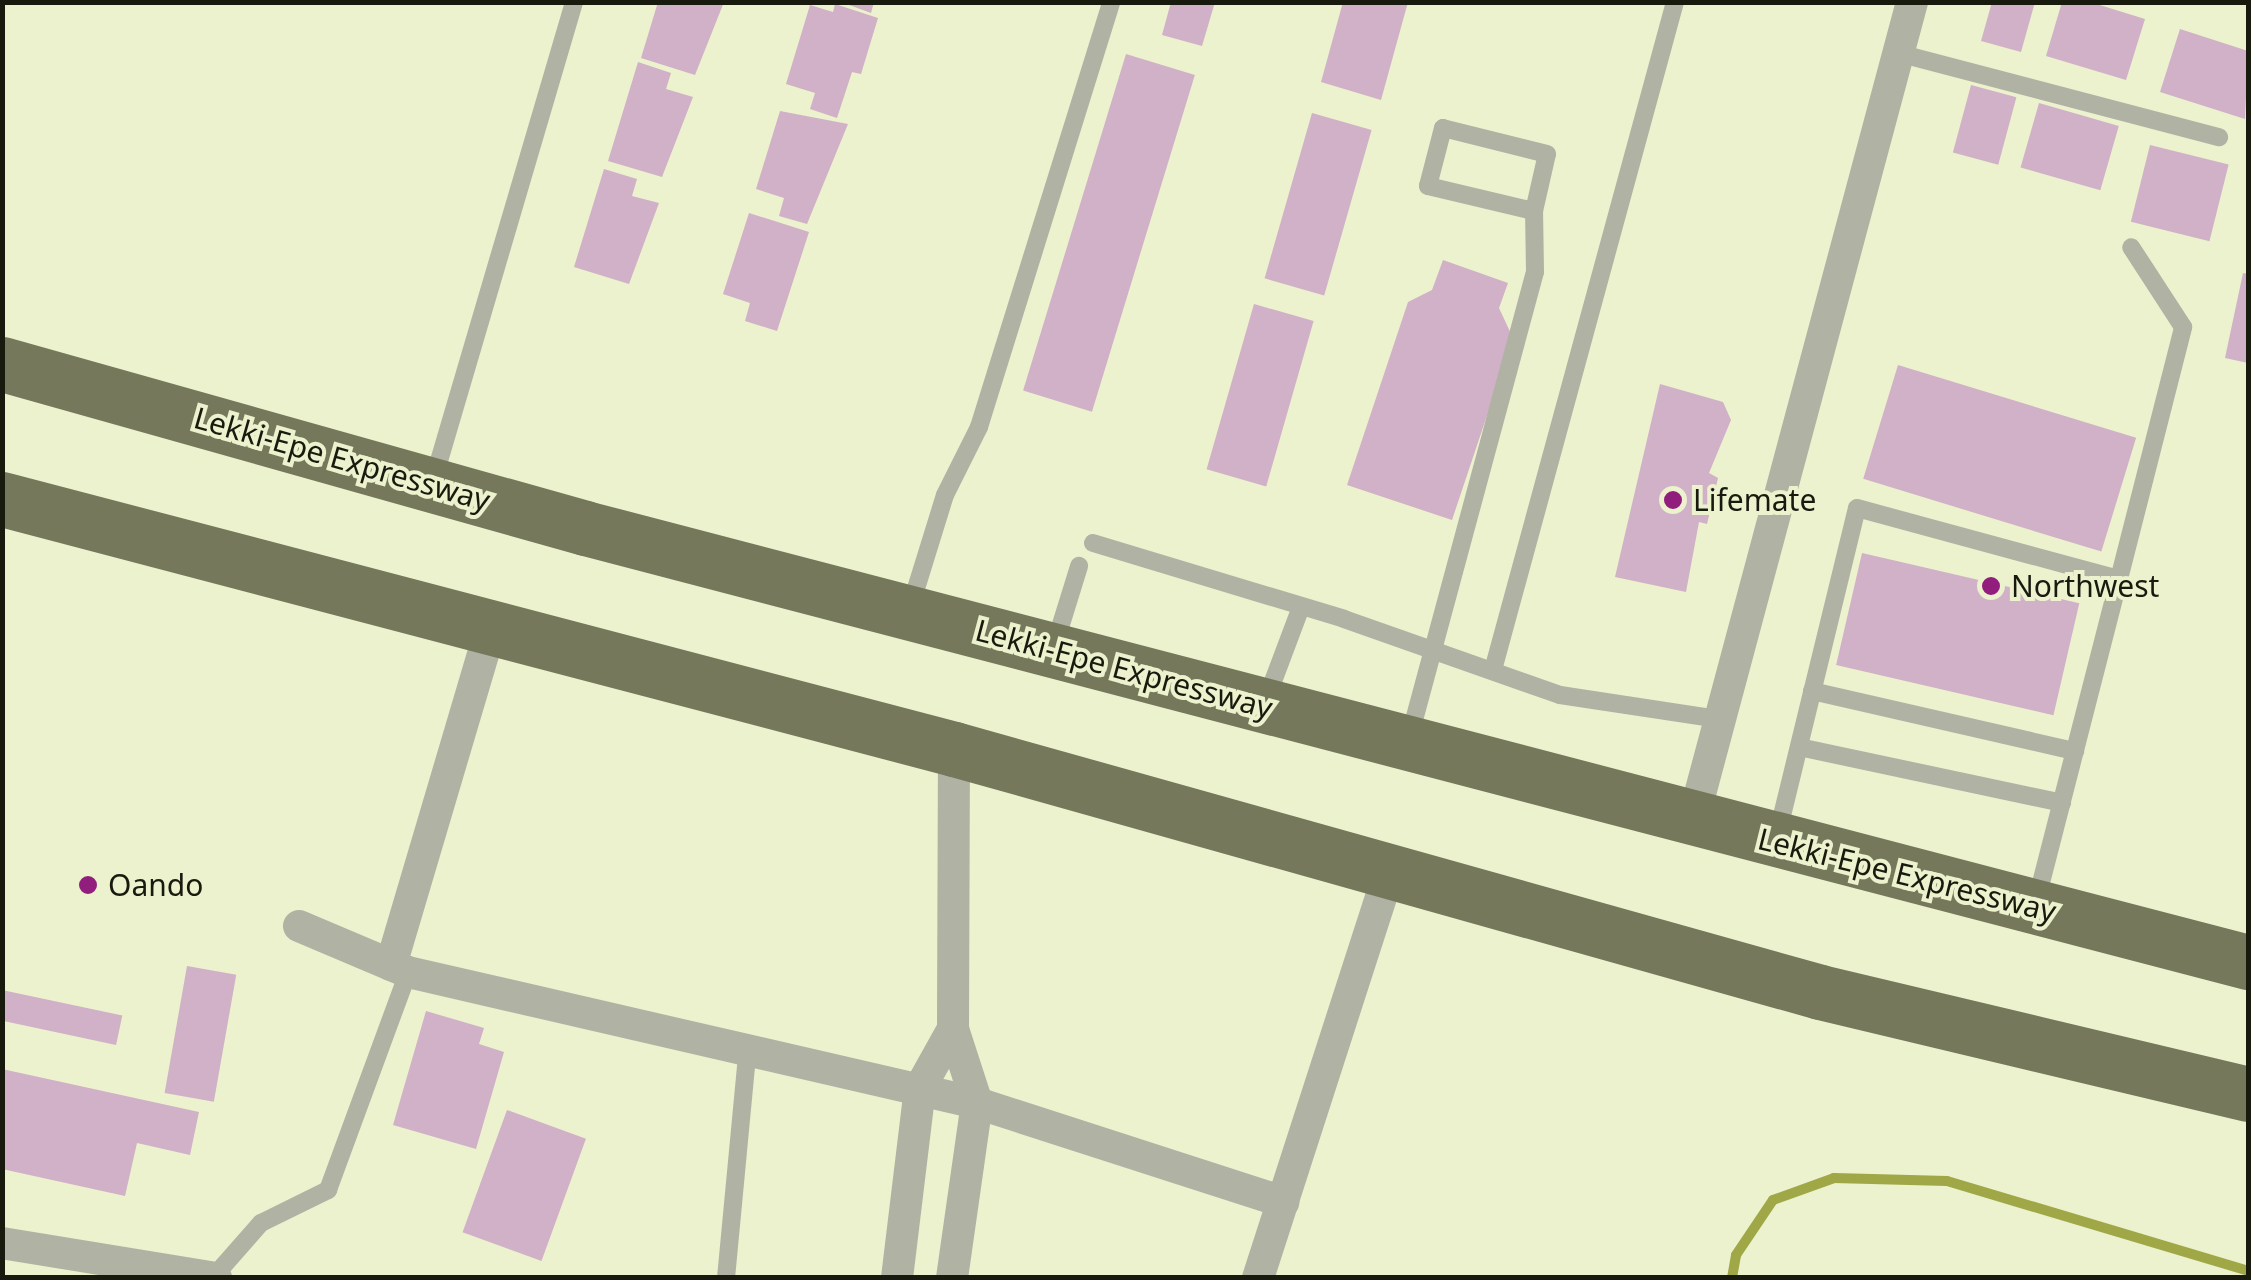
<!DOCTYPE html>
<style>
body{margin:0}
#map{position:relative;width:2251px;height:1280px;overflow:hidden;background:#ecf1ce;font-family:"Noto Sans",sans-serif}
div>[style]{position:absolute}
.stream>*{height:10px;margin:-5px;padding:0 5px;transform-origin:5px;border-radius:5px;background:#a0a746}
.building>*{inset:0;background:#d0b1c7;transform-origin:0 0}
.service>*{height:18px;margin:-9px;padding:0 9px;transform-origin:9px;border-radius:9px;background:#b0b2a3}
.minor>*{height:32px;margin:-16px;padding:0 16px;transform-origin:16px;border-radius:16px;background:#b0b2a3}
.trunk>*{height:55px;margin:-27.5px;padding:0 27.5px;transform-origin:27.5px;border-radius:27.5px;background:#75785b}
.dots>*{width:28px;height:28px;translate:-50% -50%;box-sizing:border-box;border:5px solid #ecf1ce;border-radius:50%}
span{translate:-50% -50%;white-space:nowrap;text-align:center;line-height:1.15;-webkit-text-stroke:8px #ecf1ce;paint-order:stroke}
.street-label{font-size:30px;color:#191a0e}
.poi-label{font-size:30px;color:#191a0e}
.left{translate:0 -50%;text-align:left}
.frame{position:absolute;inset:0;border:5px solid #191a0e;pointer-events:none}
</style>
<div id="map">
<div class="stream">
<div style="left:1732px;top:1278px;width:23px;rotate:-80deg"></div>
<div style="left:1736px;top:1255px;width:66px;rotate:-56.1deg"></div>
<div style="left:1773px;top:1200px;width:65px;rotate:-19.8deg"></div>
<div style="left:1834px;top:1178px;width:113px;rotate:1.5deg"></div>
<div style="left:1947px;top:1181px;width:314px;rotate:16.6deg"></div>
</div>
<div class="building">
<div style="clip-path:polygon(658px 2px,724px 2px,695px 75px,641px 58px)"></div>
<div style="clip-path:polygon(841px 2px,874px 2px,871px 13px)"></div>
<div style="clip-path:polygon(1171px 2px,1215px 2px,1202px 46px,1162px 35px)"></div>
<div style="clip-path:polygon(1343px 2px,1408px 2px,1381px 100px,1321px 82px)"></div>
<div style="clip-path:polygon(1992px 2px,2035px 2px,2021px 52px,1981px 41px)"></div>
<div style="clip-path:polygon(2062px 2px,2090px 2px,2145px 19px,2126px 80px,2046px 56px)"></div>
<div style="clip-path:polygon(835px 4px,878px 18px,861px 74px,852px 72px,837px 118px,810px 109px,815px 93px,786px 84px,810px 5px,833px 12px)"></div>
<div style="clip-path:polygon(2180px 29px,2248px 51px,2245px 119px,2160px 92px)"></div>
<div style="left:1126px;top:54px;width:72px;height:352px;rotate:17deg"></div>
<div style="clip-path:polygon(638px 62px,671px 73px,666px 89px,693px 97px,662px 177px,608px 161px)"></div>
<div style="left:1971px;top:85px;width:47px;height:70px;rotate:15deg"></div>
<div style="left:2039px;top:103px;width:83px;height:67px;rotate:16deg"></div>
<div style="clip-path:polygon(780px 111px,848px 124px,807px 224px,779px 216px,784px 198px,756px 189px)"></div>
<div style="left:1312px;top:113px;width:62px;height:172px;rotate:16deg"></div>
<div style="left:2150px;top:145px;width:81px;height:79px;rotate:14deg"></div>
<div style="clip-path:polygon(604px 169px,637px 179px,632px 196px,659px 203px,629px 284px,574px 267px)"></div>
<div style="clip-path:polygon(749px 213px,809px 232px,777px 331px,745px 321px,750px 303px,723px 294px)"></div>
<div style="clip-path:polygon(1443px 260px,1508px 283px,1499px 308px,1513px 338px,1452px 520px,1347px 485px,1408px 302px,1432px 290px)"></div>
<div style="clip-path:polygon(2243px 273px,2248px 274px,2248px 363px,2225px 358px)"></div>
<div style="left:1254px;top:304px;width:62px;height:172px;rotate:16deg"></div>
<div style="left:1898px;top:365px;width:249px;height:119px;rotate:17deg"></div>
<div style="clip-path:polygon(1660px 384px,1723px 402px,1731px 420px,1709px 473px,1718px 478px,1707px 524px,1699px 522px,1686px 592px,1615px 577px)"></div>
<div style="left:1862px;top:553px;width:223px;height:115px;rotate:13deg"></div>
<div style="left:187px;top:966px;width:50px;height:129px;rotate:10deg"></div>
<div style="left:2px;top:990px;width:123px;height:30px;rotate:12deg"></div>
<div style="clip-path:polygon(426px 1011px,484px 1028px,479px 1044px,504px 1052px,476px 1149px,393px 1125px)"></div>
<div style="clip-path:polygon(2px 1069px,199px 1112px,190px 1155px,137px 1143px,125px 1196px,2px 1169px)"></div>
<div style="left:507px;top:1110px;width:84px;height:130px;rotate:20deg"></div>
</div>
<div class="service">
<div style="left:1898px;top:53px;width:332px;rotate:14.7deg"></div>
<div style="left:434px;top:478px;width:496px;rotate:-73.6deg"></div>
<div style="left:1093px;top:543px;width:262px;rotate:16.8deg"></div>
<div style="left:1344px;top:619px;width:229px;rotate:19.4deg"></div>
<div style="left:1560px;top:695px;width:161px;rotate:8.6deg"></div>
<div style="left:2119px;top:579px;width:260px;rotate:-75.7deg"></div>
<div style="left:2183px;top:327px;width:95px;rotate:-123deg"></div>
<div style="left:910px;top:608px;width:118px;rotate:-72.8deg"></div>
<div style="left:945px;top:495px;width:76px;rotate:-63.4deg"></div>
<div style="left:979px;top:427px;width:445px;rotate:-72.7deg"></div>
<div style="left:1054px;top:647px;width:85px;rotate:-72.8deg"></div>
<div style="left:1493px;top:670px;width:692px;rotate:-74.76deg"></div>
<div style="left:1812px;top:691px;width:270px;rotate:12.9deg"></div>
<div style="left:1266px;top:700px;width:99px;rotate:-69.4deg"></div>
<div style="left:1410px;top:735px;width:480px;rotate:-74.9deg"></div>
<div style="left:1535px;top:272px;width:61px;rotate:-90.9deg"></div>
<div style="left:1534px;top:211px;width:58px;rotate:-77.2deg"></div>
<div style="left:1547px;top:154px;width:107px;rotate:-166deg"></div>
<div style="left:1443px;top:128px;width:60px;rotate:104.5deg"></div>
<div style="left:1428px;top:186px;width:109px;rotate:13.3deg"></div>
<div style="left:1799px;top:747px;width:269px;rotate:12deg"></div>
<div style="left:1778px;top:832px;width:333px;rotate:-76.3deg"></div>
<div style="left:1857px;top:508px;width:271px;rotate:15.2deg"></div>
<div style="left:2119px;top:579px;width:333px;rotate:104.4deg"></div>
<div style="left:217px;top:1273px;width:67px;rotate:-48.7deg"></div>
<div style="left:261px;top:1223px;width:75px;rotate:-26.2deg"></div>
<div style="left:328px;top:1190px;width:232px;rotate:-69.8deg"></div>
<div style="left:726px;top:1278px;width:233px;rotate:-84.6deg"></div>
</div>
<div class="minor">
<div style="left:1693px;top:820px;width:847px;rotate:-75.01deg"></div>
<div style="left:299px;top:926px;width:118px;rotate:22.9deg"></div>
<div style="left:408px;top:972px;width:584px;rotate:12.97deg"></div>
<div style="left:977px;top:1103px;width:322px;rotate:17.9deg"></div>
<div style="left:391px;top:965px;width:355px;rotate:-73.5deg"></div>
<div style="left:2px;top:1243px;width:217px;rotate:9.3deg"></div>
<div style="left:897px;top:1278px;width:191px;rotate:-83.1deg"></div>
<div style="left:920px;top:1088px;width:68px;rotate:-60.8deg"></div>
<div style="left:952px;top:1278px;width:177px;rotate:-81.9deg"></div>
<div style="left:977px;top:1103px;width:78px;rotate:-108deg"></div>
<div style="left:953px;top:1029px;width:280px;rotate:-89.8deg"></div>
<div style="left:1258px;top:1278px;width:430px;rotate:-72.1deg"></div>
</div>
<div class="trunk">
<div style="left:2px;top:364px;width:606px;rotate:15.71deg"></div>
<div style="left:585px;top:528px;width:1719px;rotate:14.63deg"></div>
<div style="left:2px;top:499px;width:984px;rotate:14.71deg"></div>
<div style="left:954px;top:749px;width:899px;rotate:15.67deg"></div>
<div style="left:1820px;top:992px;width:440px;rotate:13.4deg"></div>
</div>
<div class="dots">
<div style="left:1673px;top:500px;background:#911d7d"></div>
<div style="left:1991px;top:586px;background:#911d7d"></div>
<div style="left:88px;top:885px;background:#911d7d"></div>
</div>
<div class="street-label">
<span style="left:342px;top:459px;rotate:16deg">Lekki-Epe Expressway</span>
<span style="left:1124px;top:669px;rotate:15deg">Lekki-Epe Expressway</span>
<span style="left:1907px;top:875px;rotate:14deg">Lekki-Epe Expressway</span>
</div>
<div class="poi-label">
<span class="left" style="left:1693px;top:500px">Lifemate</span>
<span class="left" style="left:2011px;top:586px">Northwest</span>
<span class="left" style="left:108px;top:885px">Oando</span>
</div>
<div class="frame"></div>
</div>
